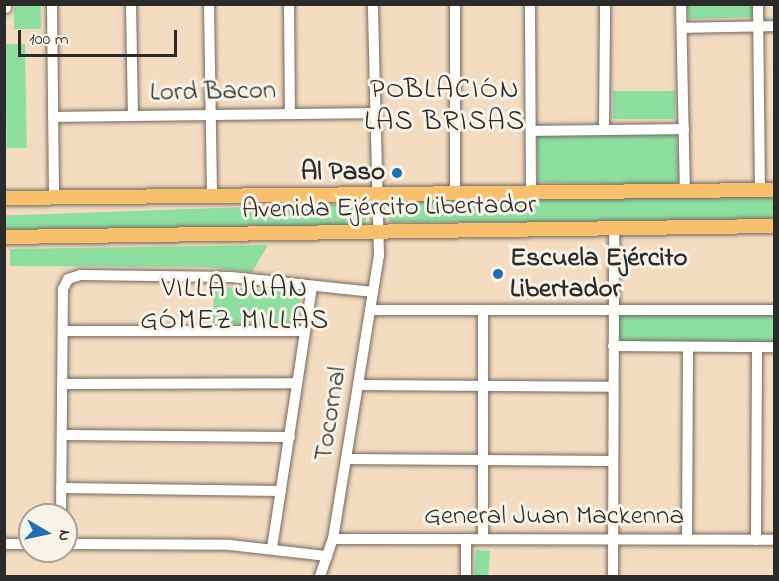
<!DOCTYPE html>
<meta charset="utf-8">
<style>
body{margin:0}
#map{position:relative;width:779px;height:581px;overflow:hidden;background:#f4dcc0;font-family:"Indie Flower",sans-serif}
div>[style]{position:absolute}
.green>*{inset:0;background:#8ddfa0;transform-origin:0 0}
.roads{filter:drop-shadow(0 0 2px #71695f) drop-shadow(0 0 2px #71695f)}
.minor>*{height:10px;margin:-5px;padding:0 5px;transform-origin:5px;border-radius:5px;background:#fff}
.major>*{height:14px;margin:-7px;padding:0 7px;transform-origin:7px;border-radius:7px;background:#f8bf6c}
.dots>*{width:16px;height:16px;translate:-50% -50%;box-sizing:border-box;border:3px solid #f7f3e8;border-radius:50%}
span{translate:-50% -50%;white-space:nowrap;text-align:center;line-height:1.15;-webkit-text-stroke:6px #f7f3e8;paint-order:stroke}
.street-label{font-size:27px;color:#2b2b2b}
.poi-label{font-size:27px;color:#2b2b2b;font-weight:700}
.right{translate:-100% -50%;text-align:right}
.left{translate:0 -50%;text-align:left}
.neighbourhood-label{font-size:28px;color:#2b2b2b;letter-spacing:1.5px}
.frame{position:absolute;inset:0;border:6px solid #2b2b2b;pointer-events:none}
.north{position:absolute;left:18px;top:503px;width:60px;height:60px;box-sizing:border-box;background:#f7f3e8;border:2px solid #a5a39c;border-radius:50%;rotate:99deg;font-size:16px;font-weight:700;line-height:24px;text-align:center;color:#2b2b2b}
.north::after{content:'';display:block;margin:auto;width:21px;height:27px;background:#1f6fb2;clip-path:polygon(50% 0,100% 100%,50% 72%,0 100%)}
.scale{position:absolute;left:18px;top:30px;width:159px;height:27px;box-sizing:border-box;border:3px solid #2b2b2b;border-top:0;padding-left:8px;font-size:18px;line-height:21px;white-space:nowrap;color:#2b2b2b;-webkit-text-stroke:4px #f7f3e8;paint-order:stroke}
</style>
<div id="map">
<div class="green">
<div style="left:14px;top:5px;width:27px;height:24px"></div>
<div style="clip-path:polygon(687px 5px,753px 5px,754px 17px,689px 19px)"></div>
<div style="left:25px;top:44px;width:104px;height:20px;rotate:89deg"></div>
<div style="left:613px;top:91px;width:62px;height:28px"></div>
<div style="clip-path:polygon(672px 132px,676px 135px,679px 179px,672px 185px,538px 182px,537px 139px,540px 134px)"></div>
<div style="left:774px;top:195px;width:27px;height:385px;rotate:90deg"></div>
<div style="left:365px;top:203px;width:25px;height:361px;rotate:88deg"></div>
<div style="clip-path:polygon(268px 245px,252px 272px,206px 267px,10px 266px,10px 249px)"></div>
<div style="clip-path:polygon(214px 286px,294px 292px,301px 297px,297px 321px,291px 325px,213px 323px)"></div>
<div style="clip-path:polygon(619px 314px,774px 314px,774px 343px,622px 343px,619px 338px)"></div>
<div style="left:476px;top:550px;width:14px;height:26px;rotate:4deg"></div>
</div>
<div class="roads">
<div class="minor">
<div style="left:52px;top:4px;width:193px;rotate:89.4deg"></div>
<div style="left:131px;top:4px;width:112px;rotate:89deg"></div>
<div style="left:209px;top:4px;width:190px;rotate:89.1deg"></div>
<div style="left:289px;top:4px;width:110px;rotate:89.5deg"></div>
<div style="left:455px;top:4px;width:189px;rotate:90deg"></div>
<div style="left:530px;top:4px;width:188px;rotate:89.7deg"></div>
<div style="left:681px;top:4px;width:187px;rotate:88.8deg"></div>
<div style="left:758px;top:4px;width:186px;rotate:89.4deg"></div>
<div style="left:4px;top:8px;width:2px"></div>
<div style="left:682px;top:28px;width:92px;rotate:-1.2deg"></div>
<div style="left:53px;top:117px;width:321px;rotate:-0.7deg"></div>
<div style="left:604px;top:130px;width:126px;rotate:-89.5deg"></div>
<div style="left:531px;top:131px;width:153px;rotate:-0.7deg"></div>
<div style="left:370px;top:310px;width:404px"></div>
<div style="left:63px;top:331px;width:242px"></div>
<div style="left:613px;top:346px;width:161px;rotate:0.4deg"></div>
<div style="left:62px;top:384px;width:235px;rotate:-0.2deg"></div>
<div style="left:358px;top:385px;width:255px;rotate:0.4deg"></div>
<div style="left:62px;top:435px;width:228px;rotate:0.5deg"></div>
<div style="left:346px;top:459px;width:267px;rotate:0.4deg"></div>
<div style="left:61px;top:488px;width:220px;rotate:0.8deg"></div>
<div style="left:61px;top:515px;width:226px;rotate:-89.5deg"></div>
<div style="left:63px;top:289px;width:11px;rotate:-63deg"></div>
<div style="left:68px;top:279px;width:13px;rotate:-18deg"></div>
<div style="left:80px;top:275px;width:151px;rotate:0.8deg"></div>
<div style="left:231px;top:277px;width:143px;rotate:6deg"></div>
<div style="left:333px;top:539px;width:441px;rotate:0.1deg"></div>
<div style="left:483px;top:539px;width:229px;rotate:-90deg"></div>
<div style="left:687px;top:539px;width:192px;rotate:-89.7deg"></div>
<div style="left:756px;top:540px;width:193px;rotate:-89.7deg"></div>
<div style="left:4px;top:544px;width:26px"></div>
<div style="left:66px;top:544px;width:164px;rotate:0.3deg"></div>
<div style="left:230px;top:545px;width:98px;rotate:6.5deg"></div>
<div style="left:272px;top:548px;width:265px;rotate:-81.3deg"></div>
<div style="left:320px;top:576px;width:39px;rotate:-71deg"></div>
<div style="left:333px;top:539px;width:287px;rotate:-80.8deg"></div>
<div style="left:379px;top:256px;width:252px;rotate:-91.4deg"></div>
<div style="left:466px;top:576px;width:37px;rotate:-90deg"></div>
<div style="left:613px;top:576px;width:347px;rotate:-89.8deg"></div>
</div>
<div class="major">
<div style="left:4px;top:198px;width:770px;rotate:-0.6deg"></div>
<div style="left:4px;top:237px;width:770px;rotate:-0.82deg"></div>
</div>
</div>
<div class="dots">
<div style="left:397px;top:173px;background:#1f6fb2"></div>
<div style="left:498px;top:274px;background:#1f6fb2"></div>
</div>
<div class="street-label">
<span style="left:213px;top:92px;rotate:-1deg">Lord Bacon</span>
<span style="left:389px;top:208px;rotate:-1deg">Avenida Ejército Libertador</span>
<span style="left:331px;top:414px;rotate:-81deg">Tocornal</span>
<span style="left:554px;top:517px">General Juan Mackenna</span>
</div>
<div class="poi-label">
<span class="right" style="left:385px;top:173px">Al Paso</span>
<span class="left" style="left:510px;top:274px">Escuela Ejército<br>Libertador</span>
</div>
<div class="neighbourhood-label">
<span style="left:445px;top:107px">POBLACIÓN<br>LAS BRISAS</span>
<span style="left:235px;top:306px">VILLA JUAN<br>GÓMEZ MILLAS</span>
</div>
<div class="frame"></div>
<div class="north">N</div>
<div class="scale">100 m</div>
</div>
